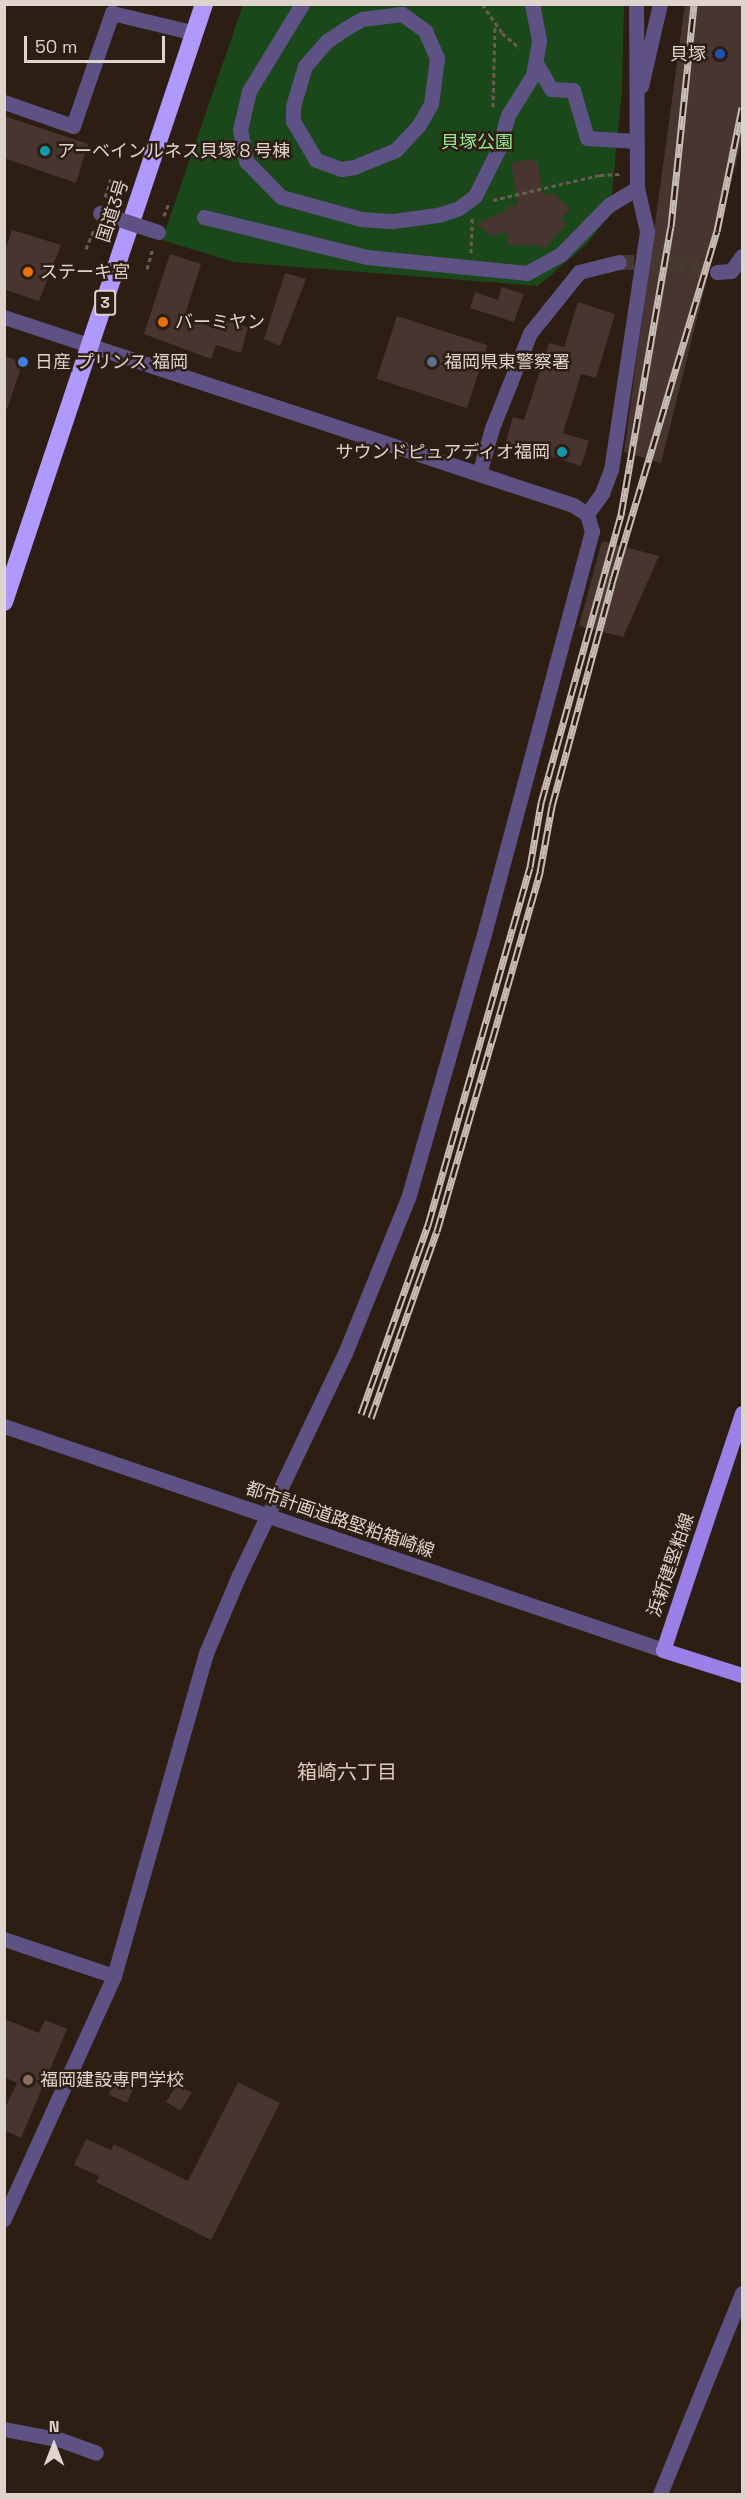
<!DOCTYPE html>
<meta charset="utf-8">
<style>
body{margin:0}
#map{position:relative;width:747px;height:2499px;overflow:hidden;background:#2d1e14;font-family:"Space Grotesk","Noto Sans JP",sans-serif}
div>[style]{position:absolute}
.green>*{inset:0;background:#1b481a}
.building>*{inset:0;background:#48352f;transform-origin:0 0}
.minor-tunnel>*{height:15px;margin-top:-7.5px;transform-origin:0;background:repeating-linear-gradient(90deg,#483930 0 15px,transparent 0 23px)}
.path>*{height:3px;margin-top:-1.5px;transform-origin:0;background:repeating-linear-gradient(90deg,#695c53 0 4.5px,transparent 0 7.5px)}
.minor>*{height:15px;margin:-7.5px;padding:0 7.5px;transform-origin:7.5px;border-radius:7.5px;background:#5e5284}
.major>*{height:15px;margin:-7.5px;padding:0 7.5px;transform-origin:7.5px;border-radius:7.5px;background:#9b80e8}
.highway>*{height:18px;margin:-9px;padding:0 9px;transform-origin:9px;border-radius:9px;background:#b198fc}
.rail>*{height:7px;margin-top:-3.5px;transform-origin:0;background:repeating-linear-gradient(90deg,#2d1e14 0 14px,#c7bdb5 0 28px);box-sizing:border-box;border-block:2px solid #c7bdb5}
.minor-bridge>*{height:15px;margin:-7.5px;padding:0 7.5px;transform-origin:7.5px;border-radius:7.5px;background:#5e5284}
.dots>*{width:16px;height:16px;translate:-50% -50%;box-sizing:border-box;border:3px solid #2d1e14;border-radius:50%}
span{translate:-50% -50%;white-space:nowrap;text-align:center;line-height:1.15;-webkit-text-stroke:5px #2d1e14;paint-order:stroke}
.shield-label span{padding:2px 4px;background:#2d1e14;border:2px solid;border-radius:4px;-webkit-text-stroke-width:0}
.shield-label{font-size:16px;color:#ded4cd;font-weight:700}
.poi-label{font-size:18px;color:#ded4cd}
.right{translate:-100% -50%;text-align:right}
.left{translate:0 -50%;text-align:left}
.park-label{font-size:18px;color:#95ea90}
.street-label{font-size:18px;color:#ded4cd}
.neighbourhood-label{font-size:20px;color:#e1ccbf}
.frame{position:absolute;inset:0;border:6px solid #ded4cd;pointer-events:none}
.north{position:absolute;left:24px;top:2415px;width:60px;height:60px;-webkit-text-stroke:4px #2d1e14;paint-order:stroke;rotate:0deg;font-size:16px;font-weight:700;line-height:24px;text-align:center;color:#ded4cd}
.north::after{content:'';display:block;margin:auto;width:21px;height:27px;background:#ded4cd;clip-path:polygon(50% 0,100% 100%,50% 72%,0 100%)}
.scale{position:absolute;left:24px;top:36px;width:141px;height:27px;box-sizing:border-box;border:3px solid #ded4cd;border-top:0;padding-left:8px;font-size:18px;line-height:21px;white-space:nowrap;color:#ded4cd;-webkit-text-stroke:4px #2d1e14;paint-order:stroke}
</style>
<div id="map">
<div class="green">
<div style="clip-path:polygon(243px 5px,624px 5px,622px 90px,610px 214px,587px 244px,538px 286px,234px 262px,162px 240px)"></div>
</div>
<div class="building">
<div style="clip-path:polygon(685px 4px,742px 4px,742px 139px,661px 463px,624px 452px)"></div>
<div style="clip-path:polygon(4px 116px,88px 144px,76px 183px,4px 158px)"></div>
<div style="clip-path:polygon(531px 159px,537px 162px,543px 196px,553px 193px,570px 209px,561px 219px,567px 224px,544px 249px,538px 245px,507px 245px,507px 232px,492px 236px,476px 224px,507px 210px,507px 206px,518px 206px,511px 163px)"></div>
<div style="clip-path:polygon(12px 230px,61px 245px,39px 301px,4px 289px,4px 254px)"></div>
<div style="clip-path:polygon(170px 254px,201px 264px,184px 318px,218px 329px,221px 319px,248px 327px,241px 353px,216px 345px,211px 359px,144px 334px)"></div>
<div style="clip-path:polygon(285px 273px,306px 279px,280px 346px,264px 339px)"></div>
<div style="clip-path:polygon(502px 287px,524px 294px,514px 322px,470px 308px,475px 292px,498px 300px)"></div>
<div style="clip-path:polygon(578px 302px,615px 314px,596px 378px,581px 374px,563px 433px,589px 441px,581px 466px,506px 442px,513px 417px,524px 420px,549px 343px,564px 347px)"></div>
<div style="left:397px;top:316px;width:95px;height:66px;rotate:18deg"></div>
<div style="clip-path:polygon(4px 356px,23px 362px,7px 409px,4px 408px)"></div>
<div style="clip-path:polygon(602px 541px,659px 556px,623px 637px,579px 626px)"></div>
<div style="clip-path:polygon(4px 2019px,39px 2033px,45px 2020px,67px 2029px,21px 2138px,4px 2130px,4px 2110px,17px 2083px,4px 2077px)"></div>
<div style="left:120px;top:2069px;width:20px;height:28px;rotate:24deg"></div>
<div style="clip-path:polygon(238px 2082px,280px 2103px,211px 2240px,96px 2182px,99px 2176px,74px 2165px,86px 2139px,111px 2150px,114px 2144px,188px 2181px)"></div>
<div style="left:177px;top:2084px;width:17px;height:21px;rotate:31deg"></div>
</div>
<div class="minor-tunnel">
<div style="left:619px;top:262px;width:50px"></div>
<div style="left:669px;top:262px;width:49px;rotate:11.8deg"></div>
</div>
<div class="path">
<div style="left:482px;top:4px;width:35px;rotate:55deg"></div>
<div style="left:502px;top:33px;width:23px;rotate:40deg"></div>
<div style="left:493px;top:107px;width:82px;rotate:-88.6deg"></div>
<div style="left:105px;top:197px;width:19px;rotate:-72deg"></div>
<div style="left:493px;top:200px;width:110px;rotate:-13.2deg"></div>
<div style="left:600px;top:175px;width:21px;rotate:-3deg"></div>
<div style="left:164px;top:216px;width:15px;rotate:-70deg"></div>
<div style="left:86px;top:249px;width:22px;rotate:-68deg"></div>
<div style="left:471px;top:253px;width:36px;rotate:-88deg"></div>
<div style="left:147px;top:269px;width:22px;rotate:-74deg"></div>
</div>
<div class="minor">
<div style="left:302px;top:4px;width:102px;rotate:121.3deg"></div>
<div style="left:249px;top:91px;width:40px;rotate:103deg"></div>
<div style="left:240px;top:130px;width:32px;rotate:79deg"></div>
<div style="left:246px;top:161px;width:50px;rotate:45.8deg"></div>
<div style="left:281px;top:197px;width:83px;rotate:15.4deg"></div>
<div style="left:361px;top:219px;width:32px;rotate:4deg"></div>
<div style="left:393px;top:221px;width:45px;rotate:-7.6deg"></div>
<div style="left:438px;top:215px;width:22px;rotate:-18deg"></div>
<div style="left:459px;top:208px;width:20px;rotate:-37deg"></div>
<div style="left:475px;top:196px;width:54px;rotate:-63.4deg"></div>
<div style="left:499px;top:148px;width:34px;rotate:-75deg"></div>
<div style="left:508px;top:115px;width:47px;rotate:-58deg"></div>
<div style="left:533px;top:75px;width:36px;rotate:-80deg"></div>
<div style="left:539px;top:40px;width:37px;rotate:-101deg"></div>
<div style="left:402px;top:14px;width:29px;rotate:36deg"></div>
<div style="left:425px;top:31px;width:30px;rotate:66deg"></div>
<div style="left:437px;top:58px;width:46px;rotate:97.4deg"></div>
<div style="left:431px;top:104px;width:24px;rotate:120deg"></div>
<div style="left:419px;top:125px;width:34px;rotate:133deg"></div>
<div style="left:396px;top:150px;width:45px;rotate:158deg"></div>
<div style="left:354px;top:167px;width:13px;rotate:171deg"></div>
<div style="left:341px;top:169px;width:27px;rotate:-160deg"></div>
<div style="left:316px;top:160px;width:45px;rotate:-120.5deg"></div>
<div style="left:293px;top:121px;width:15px;rotate:-90deg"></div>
<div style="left:293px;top:106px;width:42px;rotate:-73.3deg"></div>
<div style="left:305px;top:66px;width:33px;rotate:-49deg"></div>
<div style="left:327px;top:41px;width:23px;rotate:-34deg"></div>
<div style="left:346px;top:28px;width:18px;rotate:-29deg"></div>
<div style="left:362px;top:19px;width:40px;rotate:-7.1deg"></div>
<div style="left:536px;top:63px;width:30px;rotate:60deg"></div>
<div style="left:551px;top:89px;width:22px;rotate:3deg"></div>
<div style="left:573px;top:90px;width:50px;rotate:73.7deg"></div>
<div style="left:587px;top:138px;width:49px;rotate:3.5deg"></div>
<div style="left:641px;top:86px;width:84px;rotate:-77deg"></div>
<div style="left:4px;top:102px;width:73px;rotate:19.2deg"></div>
<div style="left:73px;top:126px;width:120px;rotate:-71deg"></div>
<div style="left:112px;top:13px;width:85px;rotate:13.5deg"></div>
<div style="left:204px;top:217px;width:168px;rotate:13.8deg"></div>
<div style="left:367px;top:257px;width:161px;rotate:5.7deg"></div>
<div style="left:527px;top:273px;width:39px;rotate:-29deg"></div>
<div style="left:561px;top:254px;width:69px;rotate:-45.6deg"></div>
<div style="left:609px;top:205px;width:33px;rotate:-31deg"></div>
<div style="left:717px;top:272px;width:14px;rotate:-4deg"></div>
<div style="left:731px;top:271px;width:19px;rotate:-54deg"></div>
<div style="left:4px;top:317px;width:599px;rotate:18.28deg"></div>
<div style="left:573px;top:505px;width:17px;rotate:33deg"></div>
<div style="left:587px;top:514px;width:18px;rotate:74deg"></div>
<div style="left:592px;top:531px;width:428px;rotate:105deg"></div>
<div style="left:481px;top:944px;width:264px;rotate:106deg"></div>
<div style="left:408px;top:1198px;width:167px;rotate:112.1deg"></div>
<div style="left:345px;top:1353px;width:246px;rotate:115.5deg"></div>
<div style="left:239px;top:1575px;width:85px;rotate:112.9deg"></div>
<div style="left:206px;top:1653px;width:336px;rotate:105.9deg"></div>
<div style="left:114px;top:1976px;width:267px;rotate:114.4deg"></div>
<div style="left:479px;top:474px;width:48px;rotate:-74.2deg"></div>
<div style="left:492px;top:428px;width:102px;rotate:-68.2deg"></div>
<div style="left:530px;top:333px;width:78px;rotate:-51.2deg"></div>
<div style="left:579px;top:272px;width:41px;rotate:-14deg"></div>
<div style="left:587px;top:514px;width:26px;rotate:-54deg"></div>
<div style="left:602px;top:493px;width:25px;rotate:-69deg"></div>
<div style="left:611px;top:470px;width:242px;rotate:-81.4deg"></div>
<div style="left:647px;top:231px;width:44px;rotate:-103.1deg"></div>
<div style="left:637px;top:188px;width:184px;rotate:-90.3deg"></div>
<div style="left:4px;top:1426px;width:696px;rotate:18.77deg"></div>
<div style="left:4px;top:1939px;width:116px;rotate:18.6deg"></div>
<div style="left:4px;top:2429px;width:58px;rotate:10.9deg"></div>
<div style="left:61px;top:2440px;width:37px;rotate:20deg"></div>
<div style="left:660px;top:2494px;width:217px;rotate:-67.8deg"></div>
</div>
<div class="major">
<div style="left:742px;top:1413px;width:250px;rotate:108.4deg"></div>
<div style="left:663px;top:1650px;width:83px;rotate:17.6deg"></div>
</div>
<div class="highway">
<div style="left:4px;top:602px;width:631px;rotate:-71.51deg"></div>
</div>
<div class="rail">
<div style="left:361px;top:1414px;width:201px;rotate:-70.5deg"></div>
<div style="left:428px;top:1225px;width:372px;rotate:-74.1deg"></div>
<div style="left:530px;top:867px;width:65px;rotate:-80.2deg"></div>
<div style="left:541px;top:803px;width:299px;rotate:-74.5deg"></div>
<div style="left:621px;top:515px;width:292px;rotate:-80.2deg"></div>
<div style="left:671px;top:227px;width:224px;rotate:-84.1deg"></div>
<div style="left:371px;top:1418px;width:198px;rotate:-70.6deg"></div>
<div style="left:437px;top:1231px;width:198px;rotate:-73.9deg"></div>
<div style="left:492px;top:1041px;width:176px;rotate:-74.1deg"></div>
<div style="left:540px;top:872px;width:67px;rotate:-79.7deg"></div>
<div style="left:552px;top:806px;width:231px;rotate:-74.9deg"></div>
<div style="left:612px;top:583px;width:367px;rotate:-73.4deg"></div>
<div style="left:717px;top:231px;width:126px;rotate:-78.5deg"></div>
</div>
<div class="minor-bridge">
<div style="left:100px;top:213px;width:61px;rotate:18.1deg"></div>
</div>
<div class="dots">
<div style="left:720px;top:54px;background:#1a4fb4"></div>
<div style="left:45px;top:151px;background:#0f9aa8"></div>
<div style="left:28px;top:272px;background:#e8710a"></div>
<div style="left:163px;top:322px;background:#e8710a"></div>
<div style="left:23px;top:362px;background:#3f7fe0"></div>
<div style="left:432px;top:362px;background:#5c6f8a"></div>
<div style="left:562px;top:452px;background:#0f9aa8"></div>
<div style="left:28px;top:2080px;background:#8d6e63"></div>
</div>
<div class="shield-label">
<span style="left:105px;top:303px">3</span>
</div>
<div class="poi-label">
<span class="right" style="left:706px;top:54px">貝塚</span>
<span class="left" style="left:57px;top:151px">アーベインルネス貝塚８号棟</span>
<span class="left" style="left:40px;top:272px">ステーキ宮</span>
<span class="left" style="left:175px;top:322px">バーミヤン</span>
<span class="left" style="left:35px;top:362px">日産 プリンス 福岡</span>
<span class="left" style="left:444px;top:362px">福岡県東警察署</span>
<span class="right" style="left:550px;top:452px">サウンドピュアディオ福岡</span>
<span class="left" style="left:40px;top:2080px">福岡建設専門学校</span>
</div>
<div class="park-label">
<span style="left:477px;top:142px">貝塚公園</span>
</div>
<div class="street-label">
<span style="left:113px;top:211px;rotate:-72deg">国道3号</span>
<span style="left:340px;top:1520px;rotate:19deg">都市計画道路堅粕箱崎線</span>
<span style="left:671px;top:1565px;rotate:-71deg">浜新建堅粕線</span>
</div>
<div class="neighbourhood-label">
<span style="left:347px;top:1772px">箱崎六丁目</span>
</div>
<div class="frame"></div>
<div class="north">N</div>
<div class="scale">50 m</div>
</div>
